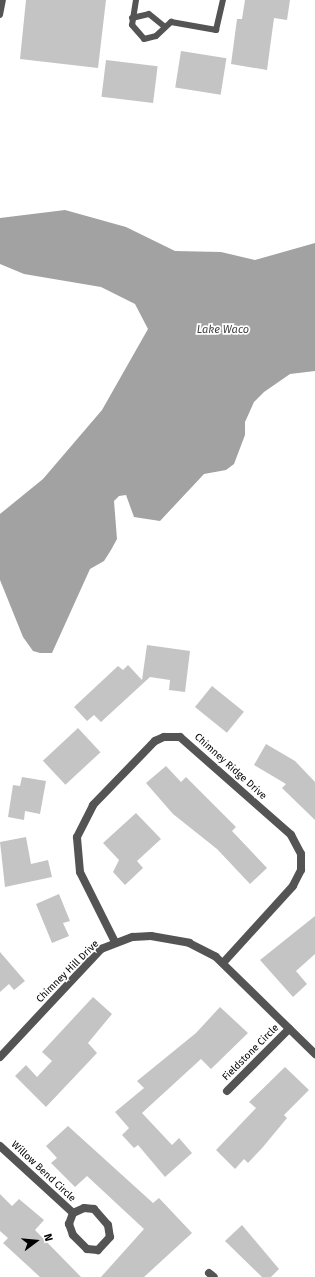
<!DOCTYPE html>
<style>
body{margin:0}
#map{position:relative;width:315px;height:1277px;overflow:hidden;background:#fff;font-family:"Fira Sans",sans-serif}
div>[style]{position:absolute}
.water>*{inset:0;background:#a2a2a2}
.building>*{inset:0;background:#c4c4c4;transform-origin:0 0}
.lane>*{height:6px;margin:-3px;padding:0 3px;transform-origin:3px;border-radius:3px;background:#545454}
.street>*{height:8px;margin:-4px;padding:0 4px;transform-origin:4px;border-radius:4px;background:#545454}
span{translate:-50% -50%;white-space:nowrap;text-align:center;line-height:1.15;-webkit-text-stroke:3.5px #fff;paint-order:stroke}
.street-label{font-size:10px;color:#000}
.water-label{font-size:11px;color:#434343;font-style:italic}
.north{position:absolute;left:16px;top:1221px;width:40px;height:40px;-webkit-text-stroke:3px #fff;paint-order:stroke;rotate:74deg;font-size:11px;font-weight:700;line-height:16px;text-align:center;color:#000}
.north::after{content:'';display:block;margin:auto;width:14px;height:18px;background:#000;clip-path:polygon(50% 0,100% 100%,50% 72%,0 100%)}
</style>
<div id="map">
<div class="water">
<div style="clip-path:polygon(65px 210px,126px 227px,175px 251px,221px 252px,255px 260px,315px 243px,315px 371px,290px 374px,264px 392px,254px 402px,245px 422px,245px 435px,234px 464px,226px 470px,204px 474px,160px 521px,134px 517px,126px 495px,119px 496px,114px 501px,117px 539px,111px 550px,104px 561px,90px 569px,52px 653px,40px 653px,33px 651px,23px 637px,0 580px,0 514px,43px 479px,102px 410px,148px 329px,135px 304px,101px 287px,24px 274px,0 264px,0 218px)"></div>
</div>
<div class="building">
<div style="clip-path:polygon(26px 0,106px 0,98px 68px,20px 59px)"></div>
<div style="clip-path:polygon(245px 0,290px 0,287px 20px,274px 18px,267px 70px,231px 64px,237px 19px,242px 19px)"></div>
<div style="left:181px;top:51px;width:46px;height:37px;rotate:9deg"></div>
<div style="left:106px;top:60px;width:52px;height:37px;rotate:7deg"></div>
<div style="clip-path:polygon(147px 645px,190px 651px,185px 692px,169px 690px,170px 680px,150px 677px,101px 722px,94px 715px,87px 721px,74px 707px,118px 666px,123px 670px,128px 665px,142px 680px)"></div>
<div style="left:212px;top:686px;width:41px;height:27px;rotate:39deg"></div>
<div style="left:78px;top:728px;width:33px;height:48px;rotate:47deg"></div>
<div style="clip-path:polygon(266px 744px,295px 761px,315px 782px,315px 820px,282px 788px,286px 784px,254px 765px)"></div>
<div style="clip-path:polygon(166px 766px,181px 782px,186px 777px,236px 827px,232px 831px,267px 868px,250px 884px,217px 849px,173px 814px,146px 783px)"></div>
<div style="clip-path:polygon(22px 777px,46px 781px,40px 814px,25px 811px,24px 820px,8px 817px,13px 785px,20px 786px)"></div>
<div style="clip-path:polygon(136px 813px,161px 839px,137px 861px,143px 868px,125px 885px,113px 872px,119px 860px,103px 843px)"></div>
<div style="clip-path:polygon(26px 837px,31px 864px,48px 860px,52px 877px,5px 887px,0 842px)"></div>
<div style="clip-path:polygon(59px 894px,70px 921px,63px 923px,69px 936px,52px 943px,36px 904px)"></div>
<div style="clip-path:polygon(315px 916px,315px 954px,296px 971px,307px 984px,293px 997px,260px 960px)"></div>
<div style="clip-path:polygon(0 952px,25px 981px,14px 990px,9px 984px,0 992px)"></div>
<div style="clip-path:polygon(93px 997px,112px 1014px,88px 1043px,97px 1053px,46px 1107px,15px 1076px,26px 1065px,37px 1077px,52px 1061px,42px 1052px)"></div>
<div style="clip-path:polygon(220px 1007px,248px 1033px,211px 1069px,201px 1059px,142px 1113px,172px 1145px,179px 1138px,192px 1153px,165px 1177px,138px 1145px,134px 1148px,122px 1135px,129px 1128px,115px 1112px,144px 1088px,137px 1081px,196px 1033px)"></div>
<div style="clip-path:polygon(285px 1067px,309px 1090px,284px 1115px,287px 1118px,263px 1147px,248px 1163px,244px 1159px,235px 1169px,216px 1150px,256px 1108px,249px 1102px)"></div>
<div style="clip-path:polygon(68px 1126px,153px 1203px,159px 1198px,192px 1233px,144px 1277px,101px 1277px,144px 1229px,87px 1176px,75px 1187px,51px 1163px,57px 1158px,46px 1146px)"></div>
<div style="clip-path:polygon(0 1194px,12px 1206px,19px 1199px,44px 1220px,35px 1230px,81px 1277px,40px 1277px,3px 1243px,8px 1238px,0 1231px)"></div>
<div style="clip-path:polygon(242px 1225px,279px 1269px,271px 1277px,262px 1277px,225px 1241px)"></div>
</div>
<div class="lane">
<div style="left:136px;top:0;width:25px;rotate:99deg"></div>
<div style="left:132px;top:25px;width:18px;rotate:49deg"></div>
<div style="left:144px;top:39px;width:12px;rotate:-14deg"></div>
<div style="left:156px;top:36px;width:21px;rotate:-43deg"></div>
<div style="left:171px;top:22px;width:46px;rotate:10.1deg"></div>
<div style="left:216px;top:30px;width:31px;rotate:-77deg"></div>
<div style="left:0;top:15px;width:15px;rotate:-79deg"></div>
<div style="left:132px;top:18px;width:17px;rotate:-13deg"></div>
<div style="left:149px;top:14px;width:19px;rotate:39deg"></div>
</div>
<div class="street">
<div style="left:115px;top:942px;width:78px;rotate:-116.6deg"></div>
<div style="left:80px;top:872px;width:35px;rotate:-95deg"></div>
<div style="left:77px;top:837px;width:36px;rotate:-63deg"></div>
<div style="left:93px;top:805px;width:89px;rotate:-45.9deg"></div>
<div style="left:155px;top:741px;width:10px;rotate:-24deg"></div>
<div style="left:164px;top:737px;width:16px"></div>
<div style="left:180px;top:737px;width:148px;rotate:41.4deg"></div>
<div style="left:291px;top:835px;width:21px;rotate:62deg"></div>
<div style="left:301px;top:854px;width:16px;rotate:90deg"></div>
<div style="left:301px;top:870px;width:18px;rotate:117deg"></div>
<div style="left:293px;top:886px;width:104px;rotate:132.3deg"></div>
<div style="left:0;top:1057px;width:148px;rotate:-46.9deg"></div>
<div style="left:101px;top:949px;width:34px;rotate:-21deg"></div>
<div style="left:133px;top:937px;width:18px;rotate:-3deg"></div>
<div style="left:151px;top:936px;width:39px;rotate:10deg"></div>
<div style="left:189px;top:943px;width:30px;rotate:27deg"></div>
<div style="left:216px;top:957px;width:139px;rotate:44.4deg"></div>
<div style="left:227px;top:1091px;width:88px;rotate:-45deg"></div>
<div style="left:0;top:1146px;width:99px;rotate:42.5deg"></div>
<div style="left:84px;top:1208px;width:10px;rotate:6deg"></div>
<div style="left:94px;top:1209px;width:21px;rotate:49deg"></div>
<div style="left:108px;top:1225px;width:12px;rotate:81deg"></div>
<div style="left:110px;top:1237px;width:18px;rotate:133deg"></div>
<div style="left:98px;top:1250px;width:11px;rotate:-175deg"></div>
<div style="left:87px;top:1249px;width:20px;rotate:-135deg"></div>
<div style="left:73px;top:1235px;width:12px;rotate:-110deg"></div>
<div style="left:69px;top:1224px;width:12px;rotate:-70deg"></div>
<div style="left:73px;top:1213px;width:12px;rotate:-24deg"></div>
<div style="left:209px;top:1273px;width:6px;rotate:39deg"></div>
</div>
<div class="street-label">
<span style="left:230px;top:767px;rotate:42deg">Chimney Ridge Drive</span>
<span style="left:68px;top:972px;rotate:-45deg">Chimney Hill Drive</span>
<span style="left:251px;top:1053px;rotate:-45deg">Fieldstone Circle</span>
<span style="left:43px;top:1172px;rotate:43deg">Willow Bend Circle</span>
</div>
<div class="water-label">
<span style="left:223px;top:330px">Lake Waco</span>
</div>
<div class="north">N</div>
</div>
